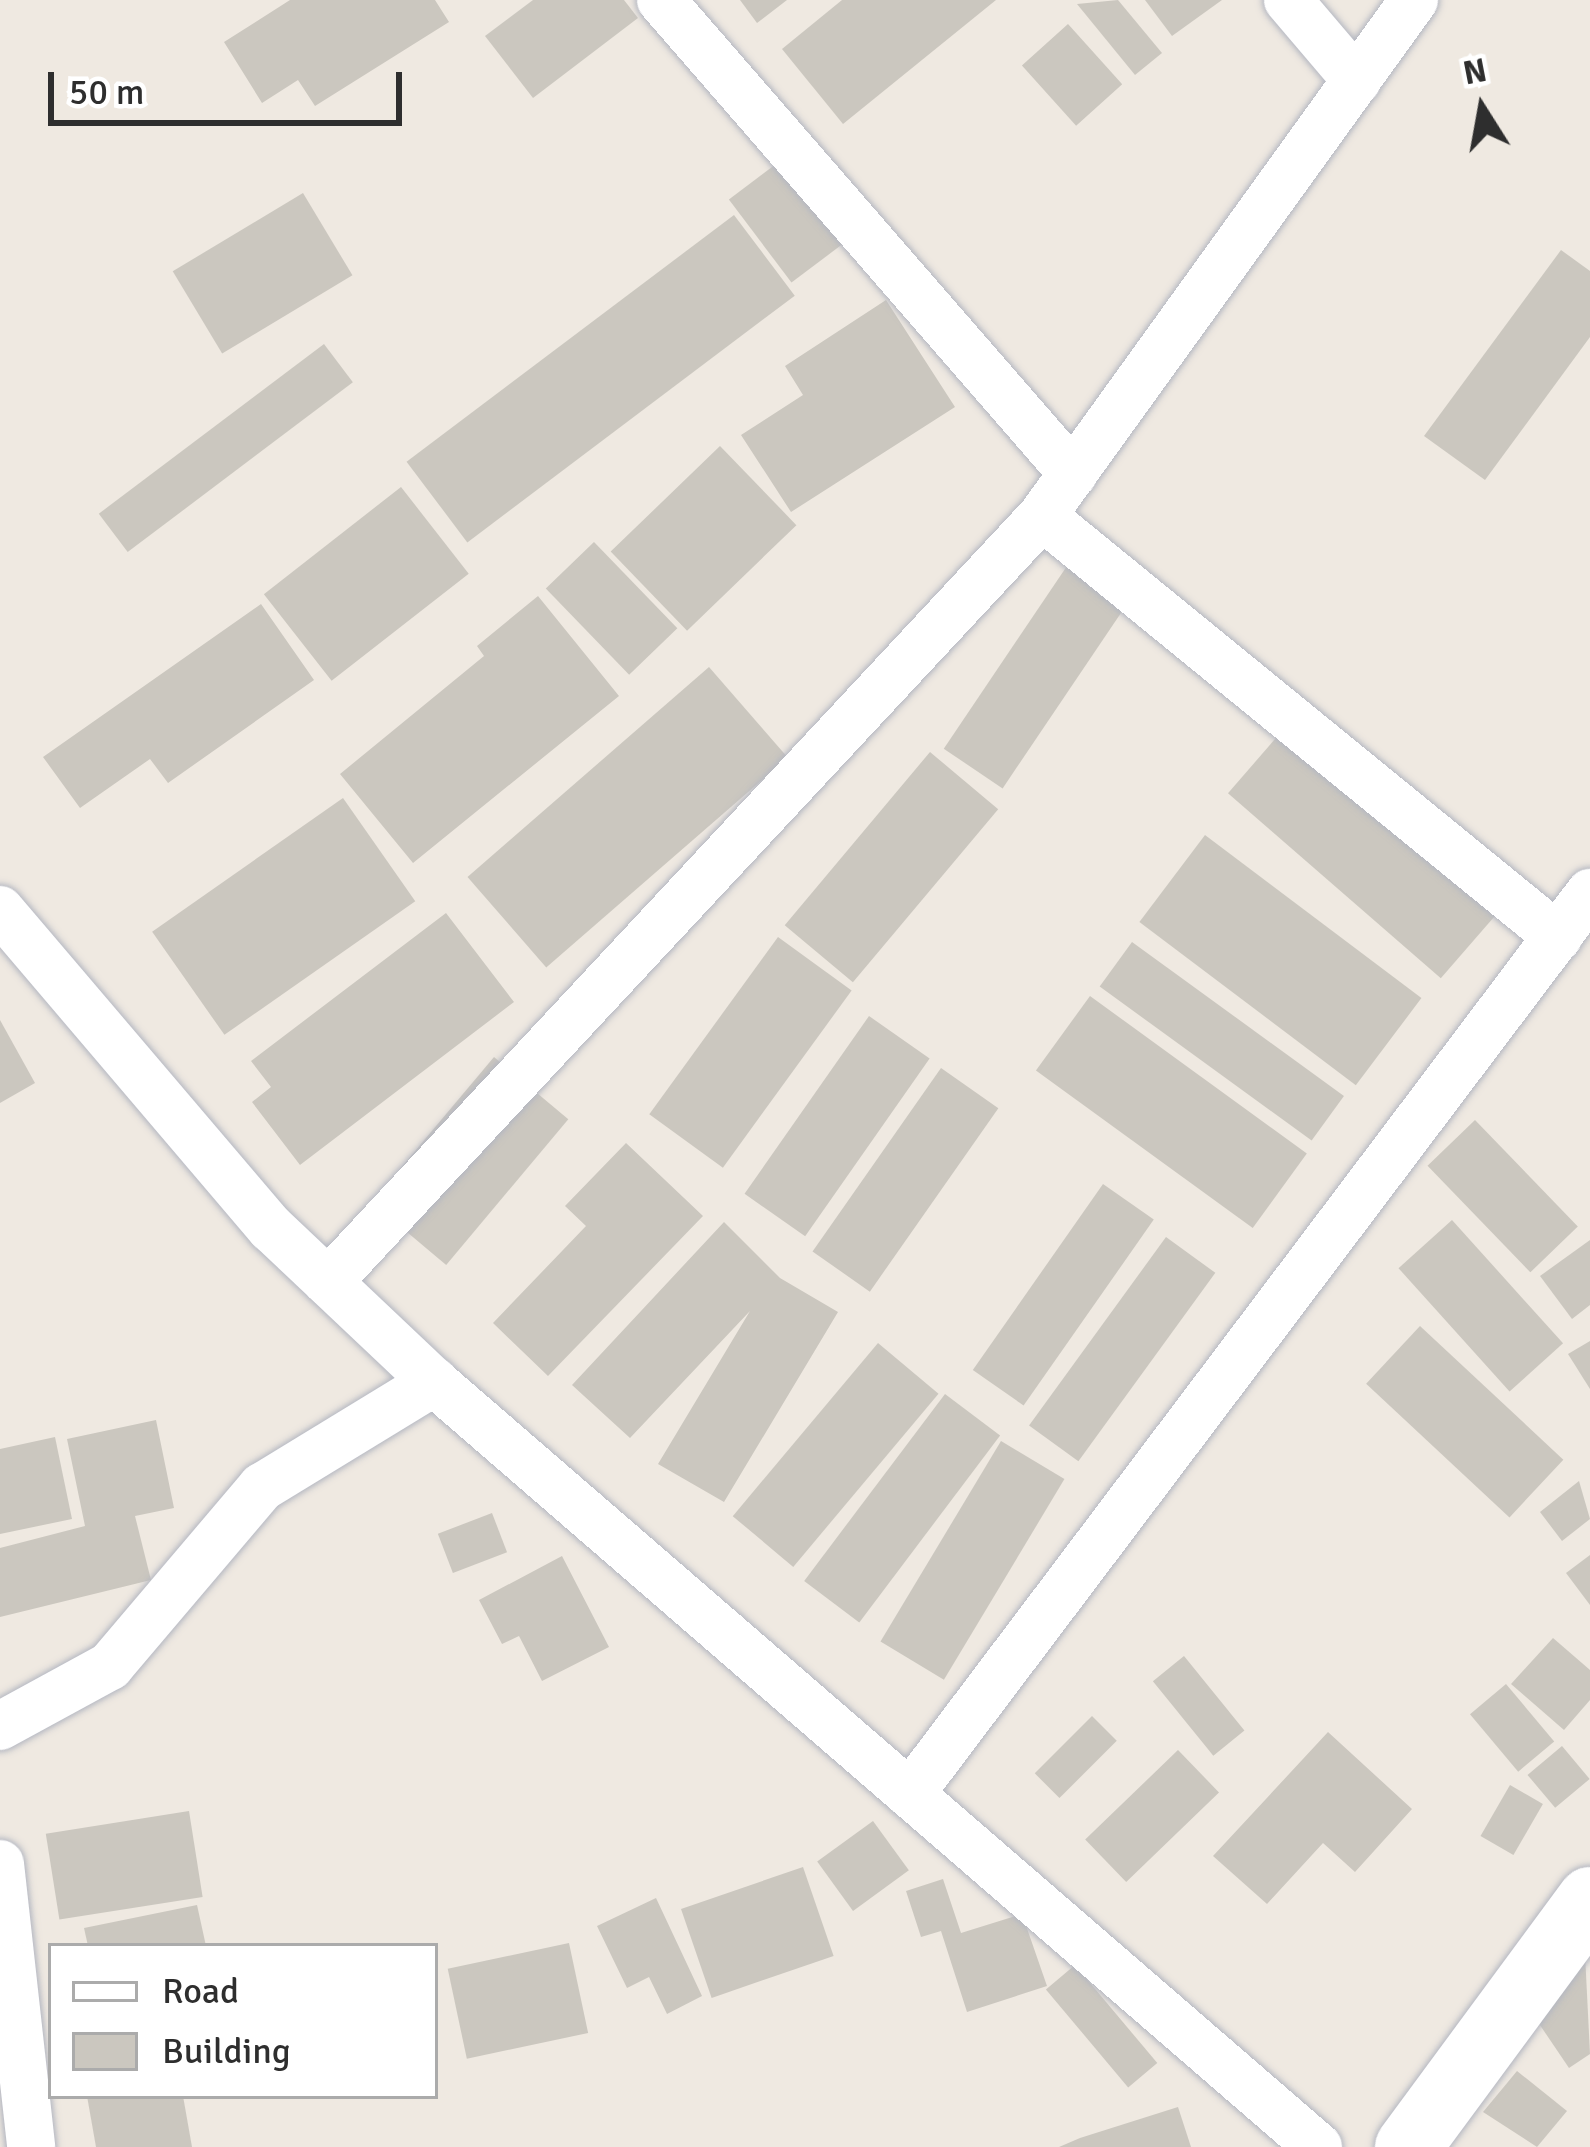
<!DOCTYPE html>
<style>
body{margin:0}
#map{position:relative;width:1590px;height:2147px;overflow:hidden;background:#efe9e1;font-family:Signika,sans-serif}
div>[style]{position:absolute}
.building>*{inset:0;background:#cbc7bf;transform-origin:0 0}
.roads{filter:drop-shadow(0 0 3px #b4b7c1) drop-shadow(0 0 3px #b4b7c1)}
.street>*{height:48px;margin:-24px;padding:0 24px;transform-origin:24px;border-radius:24px;background:#fff}
.secondary>*{height:66px;margin:-33px;padding:0 33px;transform-origin:33px;border-radius:33px;background:#fff}
span{translate:-50% -50%;white-space:nowrap;text-align:center;line-height:1.15;-webkit-text-stroke:9px #fff;paint-order:stroke}
.legend{position:absolute;left:48px;top:1943px;width:390px;height:156px;box-sizing:border-box;background:#fff;border:3px solid #ababab;margin:0;padding:15px 21px;list-style:none;font-size:36px;color:#2e2e2e}
.legend li{display:flex;align-items:center;gap:24px;height:60px}
.legend b{width:60px;border:3px solid #ababab}
.north{position:absolute;left:1422px;top:48px;width:120px;height:120px;-webkit-text-stroke:9px #fff;paint-order:stroke;rotate:349deg;font-size:33px;font-weight:700;line-height:48px;text-align:center;color:#2e2e2e}
.north::after{content:'';display:block;margin:auto;width:42px;height:54px;background:#2e2e2e;clip-path:polygon(50% 0,100% 100%,50% 72%,0 100%)}
.scale{position:absolute;left:48px;top:72px;width:354px;height:54px;box-sizing:border-box;border:6px solid #2e2e2e;border-top:0;padding-left:15px;font-size:36px;line-height:42px;white-space:nowrap;color:#2e2e2e;-webkit-text-stroke:9px #fff;paint-order:stroke}
</style>
<div id="map">
<div class="building">
<div style="clip-path:polygon(290px 0,435px 0,449px 22px,315px 106px,298px 80px,262px 103px,224px 42px)"></div>
<div style="clip-path:polygon(533px 0,624px 0,638px 18px,533px 98px,485px 36px)"></div>
<div style="clip-path:polygon(740px 0,787px 0,757px 23px)"></div>
<div style="clip-path:polygon(842px 0,996px 0,843px 124px,782px 49px)"></div>
<div style="clip-path:polygon(1118px 0,1162px 53px,1135px 75px,1077px 4px)"></div>
<div style="clip-path:polygon(1145px 0,1222px 0,1172px 36px)"></div>
<div style="left:1068px;top:24px;width:81px;height:62px;rotate:48deg"></div>
<div style="left:780px;top:161px;width:104px;height:64px;rotate:53deg"></div>
<div style="left:303px;top:193px;width:96px;height:152px;rotate:59deg"></div>
<div style="left:734px;top:215px;width:101px;height:410px;rotate:53deg"></div>
<div style="clip-path:polygon(1561px 250px,1590px 271px,1590px 337px,1485px 480px,1424px 436px)"></div>
<div style="clip-path:polygon(886px 300px,955px 407px,791px 512px,741px 435px,803px 395px,785px 366px)"></div>
<div style="left:324px;top:344px;width:48px;height:282px;rotate:53deg"></div>
<div style="left:720px;top:446px;width:110px;height:152px;rotate:46deg"></div>
<div style="left:401px;top:487px;width:110px;height:174px;rotate:52deg"></div>
<div style="left:594px;top:542px;width:120px;height:67px;rotate:46deg"></div>
<div style="left:1069px;top:563px;width:71px;height:224px;rotate:34deg"></div>
<div style="clip-path:polygon(538px 596px,619px 696px,413px 863px,340px 774px,484px 656px,477px 646px)"></div>
<div style="clip-path:polygon(261px 604px,314px 680px,168px 783px,150px 759px,80px 808px,43px 757px)"></div>
<div style="left:709px;top:667px;width:120px;height:320px;rotate:49deg"></div>
<div style="left:1289px;top:723px;width:282px;height:93px;rotate:41deg"></div>
<div style="left:930px;top:752px;width:89px;height:226px;rotate:40deg"></div>
<div style="left:343px;top:798px;width:126px;height:233px;rotate:55deg"></div>
<div style="left:1205px;top:835px;width:271px;height:109px;rotate:37deg"></div>
<div style="clip-path:polygon(446px 913px,514px 1002px,300px 1165px,252px 1102px,271px 1087px,251px 1061px)"></div>
<div style="left:778px;top:937px;width:91px;height:219px;rotate:36deg"></div>
<div style="left:1132px;top:942px;width:262px;height:55px;rotate:36deg"></div>
<div style="left:1090px;top:996px;width:268px;height:92px;rotate:36deg"></div>
<div style="left:869px;top:1016px;width:74px;height:217px;rotate:35deg"></div>
<div style="clip-path:polygon(0 1020px,35px 1083px,0 1103px)"></div>
<div style="left:494px;top:1057px;width:97px;height:190px;rotate:40deg"></div>
<div style="left:941px;top:1068px;width:70px;height:224px;rotate:35deg"></div>
<div style="left:1475px;top:1120px;width:148px;height:66px;rotate:46deg"></div>
<div style="clip-path:polygon(626px 1143px,703px 1216px,548px 1376px,493px 1323px,586px 1226px,565px 1206px)"></div>
<div style="left:1103px;top:1184px;width:62px;height:227px;rotate:35deg"></div>
<div style="left:1452px;top:1220px;width:166px;height:72px;rotate:48deg"></div>
<div style="clip-path:polygon(724px 1222px,780px 1278px,838px 1312px,724px 1502px,658px 1464px,750px 1311px,630px 1438px,572px 1385px)"></div>
<div style="left:1166px;top:1237px;width:61px;height:233px;rotate:36deg"></div>
<div style="clip-path:polygon(1590px 1240px,1590px 1305px,1572px 1319px,1540px 1276px)"></div>
<div style="left:1420px;top:1326px;width:196px;height:79px;rotate:43deg"></div>
<div style="clip-path:polygon(1590px 1341px,1590px 1389px,1568px 1354px)"></div>
<div style="left:878px;top:1343px;width:79px;height:226px;rotate:40deg"></div>
<div style="left:945px;top:1394px;width:69px;height:234px;rotate:37deg"></div>
<div style="clip-path:polygon(156px 1420px,174px 1508px,135px 1516px,151px 1580px,0 1617px,0 1548px,85px 1526px,67px 1439px)"></div>
<div style="clip-path:polygon(55px 1437px,72px 1519px,0 1534px,0 1449px)"></div>
<div style="left:1001px;top:1441px;width:74px;height:234px;rotate:31deg"></div>
<div style="clip-path:polygon(1579px 1481px,1590px 1519px,1562px 1541px,1540px 1512px)"></div>
<div style="left:492px;top:1513px;width:42px;height:58px;rotate:69deg"></div>
<div style="clip-path:polygon(1590px 1555px,1590px 1605px,1566px 1573px)"></div>
<div style="clip-path:polygon(562px 1556px,609px 1647px,542px 1681px,519px 1636px,502px 1644px,479px 1600px)"></div>
<div style="clip-path:polygon(1553px 1638px,1590px 1670px,1590px 1700px,1564px 1730px,1511px 1684px)"></div>
<div style="left:1184px;top:1656px;width:96px;height:40px;rotate:51deg"></div>
<div style="left:1506px;top:1684px;width:75px;height:47px;rotate:50deg"></div>
<div style="left:1092px;top:1716px;width:35px;height:81px;rotate:45deg"></div>
<div style="clip-path:polygon(1328px 1732px,1412px 1809px,1355px 1872px,1323px 1843px,1267px 1904px,1213px 1856px)"></div>
<div style="left:1562px;top:1746px;width:43px;height:45px;rotate:50deg"></div>
<div style="left:1178px;top:1750px;width:59px;height:129px;rotate:46deg"></div>
<div style="left:1510px;top:1785px;width:38px;height:59px;rotate:30deg"></div>
<div style="left:189px;top:1811px;width:87px;height:145px;rotate:81deg"></div>
<div style="left:873px;top:1821px;width:61px;height:69px;rotate:54deg"></div>
<div style="left:803px;top:1867px;width:94px;height:129px;rotate:71deg"></div>
<div style="clip-path:polygon(943px 1879px,961px 1933px,1022px 1914px,1047px 1986px,967px 2012px,941px 1931px,921px 1937px,906px 1891px)"></div>
<div style="clip-path:polygon(656px 1898px,702px 1996px,667px 2014px,649px 1977px,627px 1988px,597px 1926px)"></div>
<div style="clip-path:polygon(197px 1905px,206px 1946px,88px 1946px,84px 1928px)"></div>
<div style="left:569px;top:1943px;width:92px;height:124px;rotate:78deg"></div>
<div style="clip-path:polygon(1585px 1954px,1590px 2054px,1569px 2068px,1521px 1997px)"></div>
<div style="left:1075px;top:1965px;width:128px;height:38px;rotate:50deg"></div>
<div style="clip-path:polygon(1517px 2071px,1567px 2111px,1537px 2147px,1483px 2112px)"></div>
<div style="clip-path:polygon(87px 2096px,183px 2096px,192px 2147px,96px 2147px)"></div>
<div style="clip-path:polygon(1178px 2107px,1191px 2147px,1059px 2147px,1080px 2138px)"></div>
</div>
<div class="roads">
<div class="street">
<div style="left:661px;top:0;width:628px;rotate:49deg"></div>
<div style="left:1288px;top:0;width:106px;rotate:49.6deg"></div>
<div style="left:1042px;top:516px;width:666px;rotate:39.21deg"></div>
<div style="left:0;top:910px;width:418px;rotate:49.6deg"></div>
<div style="left:271px;top:1228px;width:224px;rotate:43.4deg"></div>
<div style="left:434px;top:1382px;width:1169px;rotate:40.87deg"></div>
<div style="left:328px;top:1282px;width:1047px;rotate:-47.01deg"></div>
<div style="left:1042px;top:516px;width:636px;rotate:-54.21deg"></div>
<div style="left:0;top:1726px;width:125px;rotate:-28.6deg"></div>
<div style="left:110px;top:1666px;width:235px;rotate:-49.7deg"></div>
<div style="left:262px;top:1487px;width:202px;rotate:-31.4deg"></div>
<div style="left:910px;top:1794px;width:1129px;rotate:-52.96deg"></div>
<div style="left:0;top:1864px;width:285px;rotate:83.7deg"></div>
</div>
<div class="secondary">
<div style="left:1408px;top:2147px;width:307px;rotate:-53.6deg"></div>
</div>
</div>
<ul class="legend">
<li><b style="height:15px;background:#fff"></b>Road</li>
<li><b style="height:33px;background:#cbc7bf"></b>Building</li>
</ul>
<div class="north">N</div>
<div class="scale">50 m</div>
</div>
